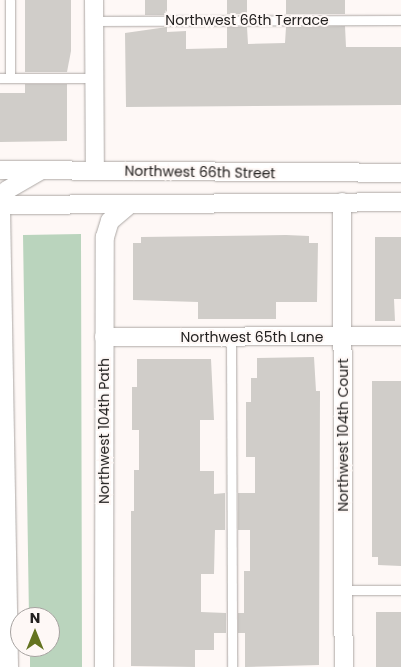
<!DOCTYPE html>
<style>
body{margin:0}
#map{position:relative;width:401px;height:667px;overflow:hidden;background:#fef8f6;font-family:Poppins,sans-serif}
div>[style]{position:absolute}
.green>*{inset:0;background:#bad4bd}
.building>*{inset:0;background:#d0cdc9;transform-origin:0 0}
.roads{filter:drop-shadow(0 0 1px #ada8a5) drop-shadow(0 0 1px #ada8a5)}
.service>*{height:9px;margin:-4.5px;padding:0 4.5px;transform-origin:4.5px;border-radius:4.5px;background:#fff}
.minor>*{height:18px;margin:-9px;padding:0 9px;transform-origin:9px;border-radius:9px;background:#fff}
span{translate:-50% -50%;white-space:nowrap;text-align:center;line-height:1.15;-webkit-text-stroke:4px #fef8f6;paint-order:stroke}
.street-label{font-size:14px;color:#232120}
.north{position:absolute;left:10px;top:607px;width:50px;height:50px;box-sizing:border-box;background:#fef8f6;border:1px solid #a6a2a0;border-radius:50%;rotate:0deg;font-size:14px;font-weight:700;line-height:20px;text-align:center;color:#232120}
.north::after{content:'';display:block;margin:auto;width:18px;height:22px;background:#647320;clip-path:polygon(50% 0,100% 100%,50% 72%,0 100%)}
</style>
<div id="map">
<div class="green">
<div style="clip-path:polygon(81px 234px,82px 667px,30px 667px,30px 647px,50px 647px,50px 617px,29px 617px,23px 235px)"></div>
</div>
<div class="building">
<div style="clip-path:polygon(25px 0,71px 0,71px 51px,67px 72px,25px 72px)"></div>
<div style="left:145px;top:0;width:22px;height:15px"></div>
<div style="left:227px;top:0;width:20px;height:14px"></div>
<div style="left:286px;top:0;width:59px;height:14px"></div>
<div style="clip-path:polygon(345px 26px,346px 47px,401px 47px,401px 105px,126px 107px,125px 33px,167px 27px,167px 32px,186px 31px,186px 49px,227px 48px,227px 27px,247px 27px,248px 44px,285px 43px,286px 27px)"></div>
<div style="clip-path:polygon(25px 84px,67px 84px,67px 141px,0 142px,0 93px,25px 93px)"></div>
<div style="clip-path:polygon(286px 235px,309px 236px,309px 243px,318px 243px,317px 302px,276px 302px,276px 319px,198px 319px,198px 302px,133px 300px,133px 243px,141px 243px,141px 237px)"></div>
<div style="clip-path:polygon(375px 237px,401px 237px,401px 299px,394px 299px,395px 321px,375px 321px)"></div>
<div style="clip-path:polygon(314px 357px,316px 391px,320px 391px,319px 665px,245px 667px,245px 633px,238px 633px,238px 613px,244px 613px,244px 571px,250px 571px,250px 530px,238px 530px,238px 493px,255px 493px,255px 457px,246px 457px,246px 402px,251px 402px,251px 378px,257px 378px,257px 358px)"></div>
<div style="clip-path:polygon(137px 359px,211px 359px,214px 420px,200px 420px,200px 471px,214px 471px,214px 494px,225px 493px,225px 530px,215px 530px,214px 574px,201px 574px,201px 612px,226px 613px,226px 633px,214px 633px,214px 650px,195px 650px,195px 667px,131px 666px,131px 511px,134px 511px,134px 470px,139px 470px,139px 430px,132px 430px,132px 387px,137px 387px)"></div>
<div style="clip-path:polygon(372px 381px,401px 381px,401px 566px,378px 565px,378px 557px,372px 557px)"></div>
<div style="left:401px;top:612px;width:55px;height:25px;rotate:90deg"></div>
</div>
<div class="roads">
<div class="service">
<div style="left:94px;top:21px;width:307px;rotate:-0.2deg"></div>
<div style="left:0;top:78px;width:94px"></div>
<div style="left:10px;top:78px;width:78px;rotate:-90deg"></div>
<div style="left:231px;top:337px;width:330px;rotate:89.8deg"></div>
<div style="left:344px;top:590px;width:57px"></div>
</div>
<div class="minor">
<div style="left:94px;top:0;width:169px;rotate:89.7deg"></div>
<div style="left:0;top:170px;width:401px;rotate:0.4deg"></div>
<div style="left:342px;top:202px;width:465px;rotate:89.8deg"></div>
<div style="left:0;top:205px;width:401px;rotate:-0.4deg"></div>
<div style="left:104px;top:337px;width:297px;rotate:-0.2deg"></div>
<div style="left:9px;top:667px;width:462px;rotate:-91deg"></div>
<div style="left:1px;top:205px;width:16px;rotate:-68deg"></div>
<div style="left:7px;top:190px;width:38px;rotate:-30deg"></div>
<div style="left:104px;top:667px;width:430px;rotate:-89.9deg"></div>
<div style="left:105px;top:237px;width:17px;rotate:-73deg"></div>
<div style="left:110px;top:221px;width:25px;rotate:-40deg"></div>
</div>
</div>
<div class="street-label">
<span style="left:247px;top:20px">Northwest 66th Terrace</span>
<span style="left:200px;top:172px;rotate:1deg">Northwest 66th Street</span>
<span style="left:252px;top:337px">Northwest 65th Lane</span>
<span style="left:104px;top:431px;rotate:-90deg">Northwest 104th Path</span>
<span style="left:343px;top:435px;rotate:-90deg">Northwest 104th Court</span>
</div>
<div class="north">N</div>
</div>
